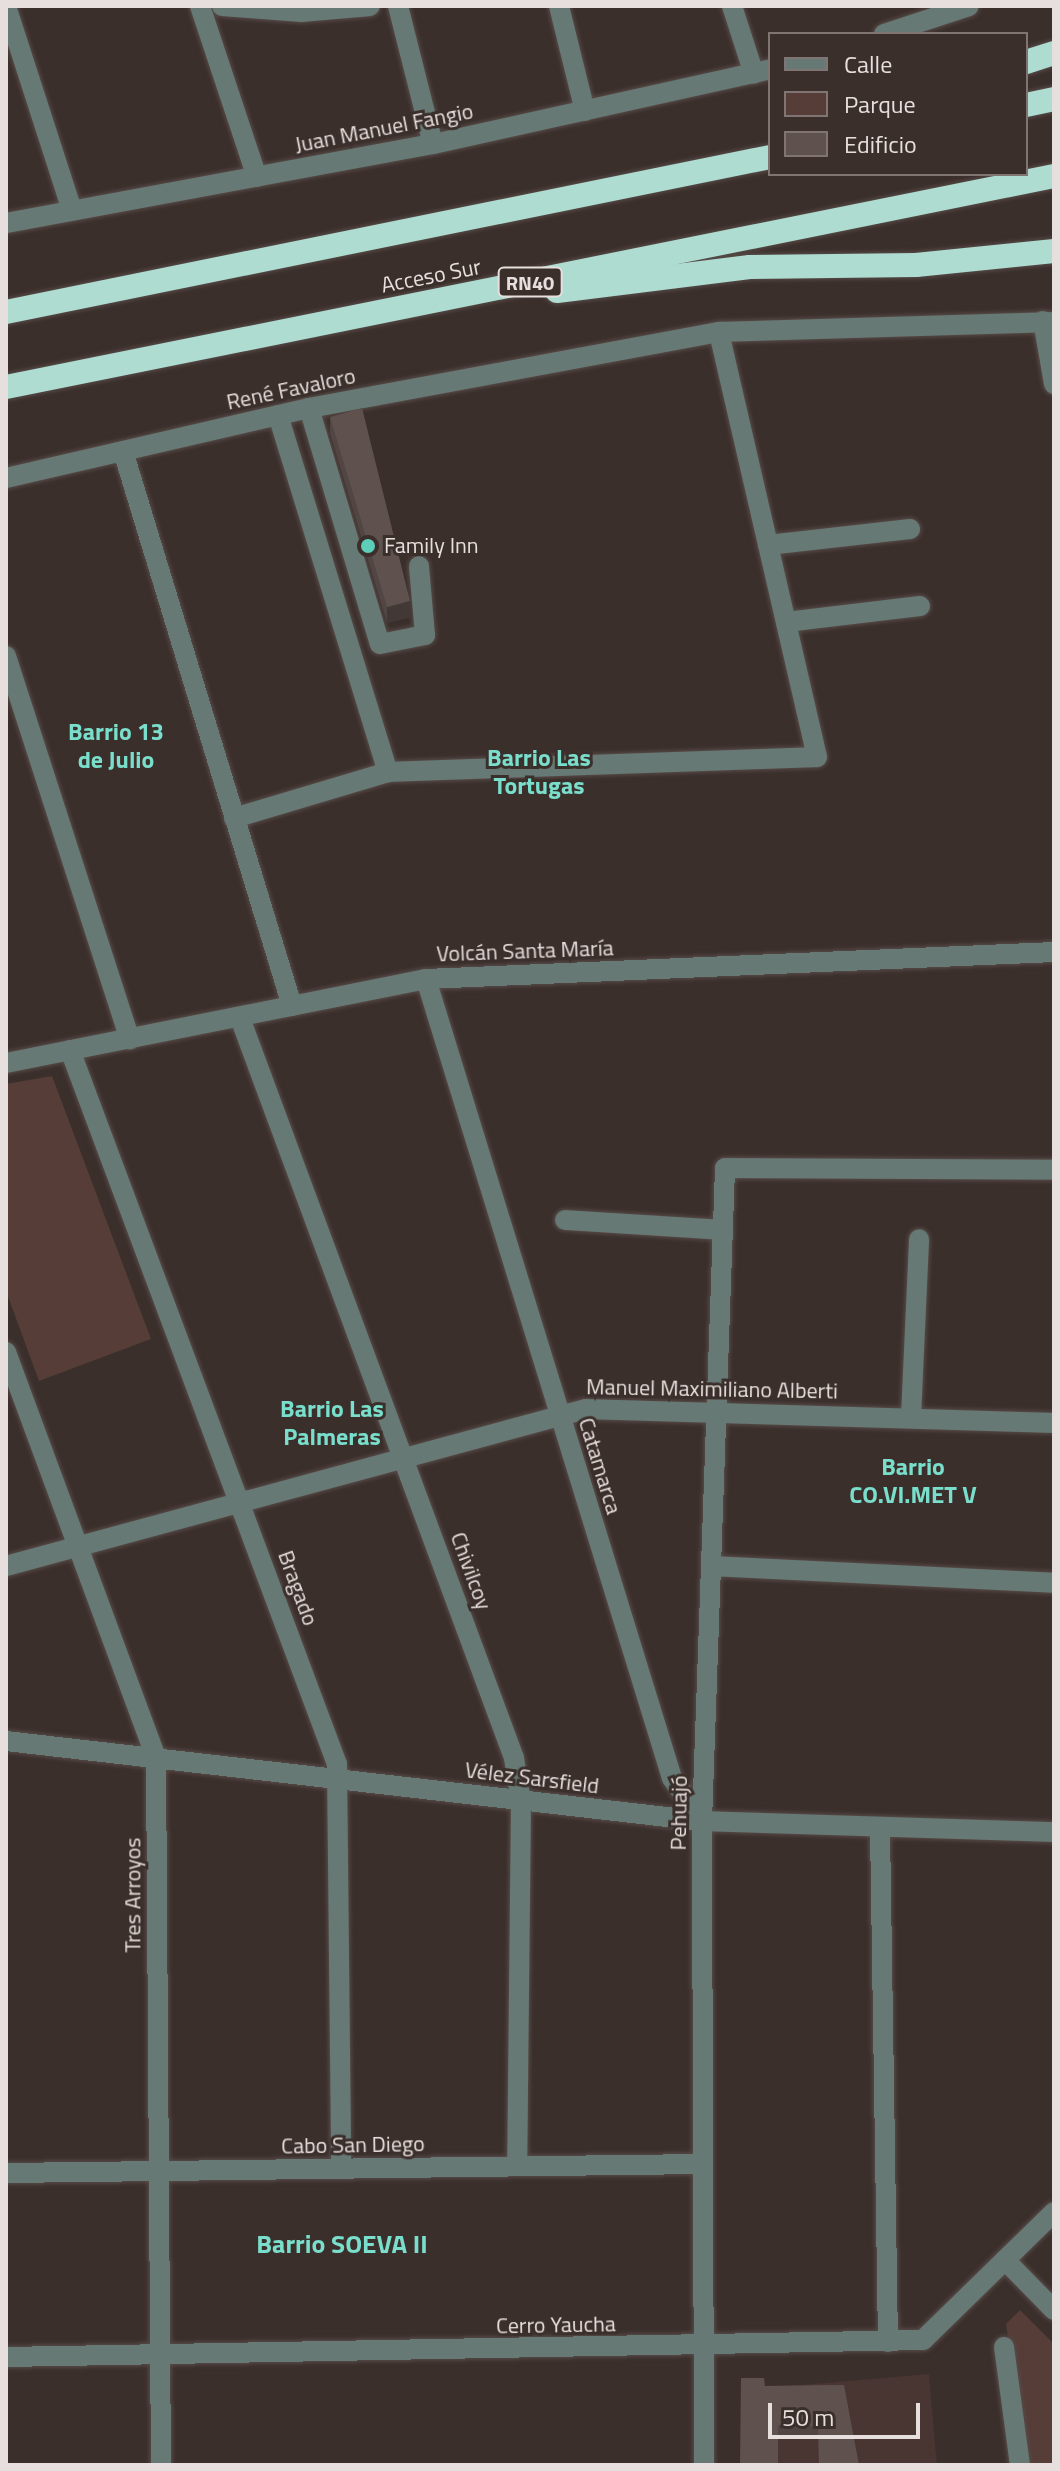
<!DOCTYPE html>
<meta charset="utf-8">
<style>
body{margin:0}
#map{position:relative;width:1060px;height:2471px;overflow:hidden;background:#3b2f2c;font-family:"Titillium Web",sans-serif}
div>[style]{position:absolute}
.built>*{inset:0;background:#493531;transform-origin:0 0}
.green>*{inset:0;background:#563d38}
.roads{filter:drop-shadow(0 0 2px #574b48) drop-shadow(0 0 2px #574b48)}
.minor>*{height:20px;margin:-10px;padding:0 10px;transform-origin:10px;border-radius:10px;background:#677975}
.highway>*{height:24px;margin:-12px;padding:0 12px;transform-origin:12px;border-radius:12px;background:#aedcd1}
.wall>*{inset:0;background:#514643}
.shaded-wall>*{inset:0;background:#423937}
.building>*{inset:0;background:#5e514e}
.dots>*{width:22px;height:22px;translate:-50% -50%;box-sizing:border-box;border:4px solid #3b2f2c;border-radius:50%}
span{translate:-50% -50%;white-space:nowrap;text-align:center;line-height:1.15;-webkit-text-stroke:6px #3b2f2c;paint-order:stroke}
.shield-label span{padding:2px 6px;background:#3b2f2c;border:2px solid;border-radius:6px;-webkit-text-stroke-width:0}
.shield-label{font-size:20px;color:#e7dfdd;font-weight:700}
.street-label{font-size:22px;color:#e7dfdd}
.poi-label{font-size:22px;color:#e7dfdd}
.left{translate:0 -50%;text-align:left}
.neighbourhood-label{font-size:24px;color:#79decb;font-weight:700}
.quarter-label{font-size:26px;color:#79decb;font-weight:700}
.frame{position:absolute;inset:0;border:8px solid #e7dfdd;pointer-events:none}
.legend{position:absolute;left:768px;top:32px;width:260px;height:144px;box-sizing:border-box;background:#3b2f2c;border:2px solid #807573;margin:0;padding:10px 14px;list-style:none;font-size:24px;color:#e7dfdd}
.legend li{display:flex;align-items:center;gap:16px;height:40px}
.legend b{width:40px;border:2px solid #807573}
.scale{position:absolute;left:768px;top:2403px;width:152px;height:36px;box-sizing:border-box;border:4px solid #e7dfdd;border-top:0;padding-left:10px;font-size:24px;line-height:28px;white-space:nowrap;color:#e7dfdd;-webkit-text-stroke:6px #3b2f2c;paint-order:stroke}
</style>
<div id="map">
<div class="built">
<div style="left:929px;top:2374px;width:91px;height:188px;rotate:85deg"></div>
</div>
<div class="green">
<div style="clip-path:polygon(52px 1076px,151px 1339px,39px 1381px,6px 1291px,6px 1084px)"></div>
<div style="clip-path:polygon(1020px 2310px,1054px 2344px,1054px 2465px,1027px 2465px,1006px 2324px)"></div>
</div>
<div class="roads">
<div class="minor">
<div style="left:6px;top:6px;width:214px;rotate:72.1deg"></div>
<div style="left:200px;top:6px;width:180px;rotate:71.6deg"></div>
<div style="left:222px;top:6px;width:80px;rotate:4.3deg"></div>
<div style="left:302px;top:12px;width:68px;rotate:-5deg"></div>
<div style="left:398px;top:6px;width:142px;rotate:75.8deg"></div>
<div style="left:559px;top:6px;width:108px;rotate:76.1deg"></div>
<div style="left:732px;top:6px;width:71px;rotate:72.1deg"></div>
<div style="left:884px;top:34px;width:89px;rotate:-18.2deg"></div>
<div style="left:6px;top:223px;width:434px;rotate:-10.5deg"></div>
<div style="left:433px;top:144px;width:345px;rotate:-12.5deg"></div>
<div style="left:1043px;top:321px;width:64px;rotate:80.1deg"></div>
<div style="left:309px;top:408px;width:246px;rotate:73.3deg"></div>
<div style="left:380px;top:644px;width:46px;rotate:-11.3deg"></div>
<div style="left:425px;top:635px;width:69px;rotate:-95deg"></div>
<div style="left:278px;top:415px;width:374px;rotate:72.9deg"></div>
<div style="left:123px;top:451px;width:580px;rotate:73.06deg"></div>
<div style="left:6px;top:478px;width:311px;rotate:-13deg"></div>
<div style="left:309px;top:408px;width:417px;rotate:-10.5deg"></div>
<div style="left:719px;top:332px;width:335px;rotate:-1.7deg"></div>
<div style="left:768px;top:545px;width:143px;rotate:-6.4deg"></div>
<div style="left:786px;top:622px;width:135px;rotate:-6.8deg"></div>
<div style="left:6px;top:656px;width:403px;rotate:72.1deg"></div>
<div style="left:234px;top:818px;width:161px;rotate:-16.6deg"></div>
<div style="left:388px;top:772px;width:429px;rotate:-2deg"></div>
<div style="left:817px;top:757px;width:436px;rotate:-103deg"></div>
<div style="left:426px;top:979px;width:836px;rotate:72.89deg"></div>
<div style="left:672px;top:1778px;width:52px;rotate:55.1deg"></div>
<div style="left:240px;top:1018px;width:789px;rotate:69.68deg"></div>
<div style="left:514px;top:1758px;width:45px;rotate:81deg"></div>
<div style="left:521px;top:1802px;width:364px;rotate:90.6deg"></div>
<div style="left:70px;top:1050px;width:762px;rotate:69.5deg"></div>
<div style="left:337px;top:1764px;width:405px;rotate:89.4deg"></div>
<div style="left:6px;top:1063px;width:428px;rotate:-11.3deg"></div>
<div style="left:426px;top:979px;width:629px;rotate:-2.46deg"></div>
<div style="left:565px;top:1220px;width:158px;rotate:3.6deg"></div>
<div style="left:6px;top:1352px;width:432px;rotate:69.7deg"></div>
<div style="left:156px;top:1757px;width:708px;rotate:89.6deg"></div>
<div style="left:911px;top:1417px;width:178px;rotate:-87.4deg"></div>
<div style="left:6px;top:1566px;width:601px;rotate:-15.15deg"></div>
<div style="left:586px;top:1409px;width:468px;rotate:1.7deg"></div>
<div style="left:711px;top:1566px;width:343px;rotate:2.8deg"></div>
<div style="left:6px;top:1741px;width:701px;rotate:6.56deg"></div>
<div style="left:702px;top:1821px;width:352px;rotate:1.8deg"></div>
<div style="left:880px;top:1828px;width:514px;rotate:89.11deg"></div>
<div style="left:6px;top:2173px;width:695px;rotate:-0.74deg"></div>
<div style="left:1005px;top:2260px;width:70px;rotate:45.6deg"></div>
<div style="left:1004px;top:2347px;width:119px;rotate:82.3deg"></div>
<div style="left:6px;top:2357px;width:917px;rotate:-1.06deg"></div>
<div style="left:923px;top:2340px;width:183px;rotate:-44.3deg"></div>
<div style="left:704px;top:2465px;width:644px;rotate:-90.18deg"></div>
<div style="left:702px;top:1821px;width:653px;rotate:-87.98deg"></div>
<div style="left:725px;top:1168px;width:329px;rotate:0.3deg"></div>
</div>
<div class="highway">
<div style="left:1026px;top:62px;width:29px;rotate:-18deg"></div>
<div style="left:1026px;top:105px;width:29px;rotate:-12deg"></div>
<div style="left:557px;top:291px;width:194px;rotate:-7.1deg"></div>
<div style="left:750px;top:267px;width:166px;rotate:-0.7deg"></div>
<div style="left:916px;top:265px;width:139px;rotate:-5.8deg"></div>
<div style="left:6px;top:312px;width:780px;rotate:-11.47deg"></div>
<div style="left:6px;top:387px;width:1069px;rotate:-11.38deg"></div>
</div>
</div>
<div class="wall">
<div style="clip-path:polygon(330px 417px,410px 617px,387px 623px,330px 433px)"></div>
<div style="clip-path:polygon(844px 2385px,818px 2438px,778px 2437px,765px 2386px)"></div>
</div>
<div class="shaded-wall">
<div style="clip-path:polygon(410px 601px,410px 617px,387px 623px,387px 607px)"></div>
</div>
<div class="building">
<div style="clip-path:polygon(362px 408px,410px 601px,387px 607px,330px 417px)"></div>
<div style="clip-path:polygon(741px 2378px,764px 2378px,765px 2386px,844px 2385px,859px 2465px,819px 2465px,818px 2426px,778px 2425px,778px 2465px,740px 2465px)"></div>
</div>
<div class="dots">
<div style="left:368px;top:546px;background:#5dceb9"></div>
</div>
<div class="shield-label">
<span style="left:530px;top:282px">RN40</span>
</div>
<div class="street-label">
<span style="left:384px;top:128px;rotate:-11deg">Juan Manuel Fangio</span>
<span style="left:431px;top:276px;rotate:-11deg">Acceso Sur</span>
<span style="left:291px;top:389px;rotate:-12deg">René Favaloro</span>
<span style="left:525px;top:951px;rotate:-2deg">Volcán Santa María</span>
<span style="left:712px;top:1389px;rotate:1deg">Manuel Maximiliano Alberti</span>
<span style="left:600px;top:1466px;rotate:73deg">Catamarca</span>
<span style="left:471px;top:1571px;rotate:70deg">Chivilcoy</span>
<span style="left:298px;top:1588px;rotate:70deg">Bragado</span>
<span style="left:532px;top:1778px;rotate:7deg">Vélez Sarsfield</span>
<span style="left:679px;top:1813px;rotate:-89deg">Pehuajó</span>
<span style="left:133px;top:1895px;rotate:-90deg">Tres Arroyos</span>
<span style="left:353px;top:2145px;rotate:-1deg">Cabo San Diego</span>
<span style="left:556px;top:2325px;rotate:-1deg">Cerro Yaucha</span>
</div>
<div class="poi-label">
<span class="left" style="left:384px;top:546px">Family Inn</span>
</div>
<div class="neighbourhood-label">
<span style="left:116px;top:746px">Barrio 13<br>de Julio</span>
<span style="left:539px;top:772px">Barrio Las<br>Tortugas</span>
<span style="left:332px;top:1423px">Barrio Las<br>Palmeras</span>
<span style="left:913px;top:1481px">Barrio<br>CO.VI.MET V</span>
</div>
<div class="quarter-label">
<span style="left:342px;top:2244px">Barrio SOEVA II</span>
</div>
<div class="frame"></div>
<ul class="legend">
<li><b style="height:10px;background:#677975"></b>Calle</li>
<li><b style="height:22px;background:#563d38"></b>Parque</li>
<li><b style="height:22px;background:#5e514e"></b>Edificio</li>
</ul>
<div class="scale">50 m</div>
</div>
